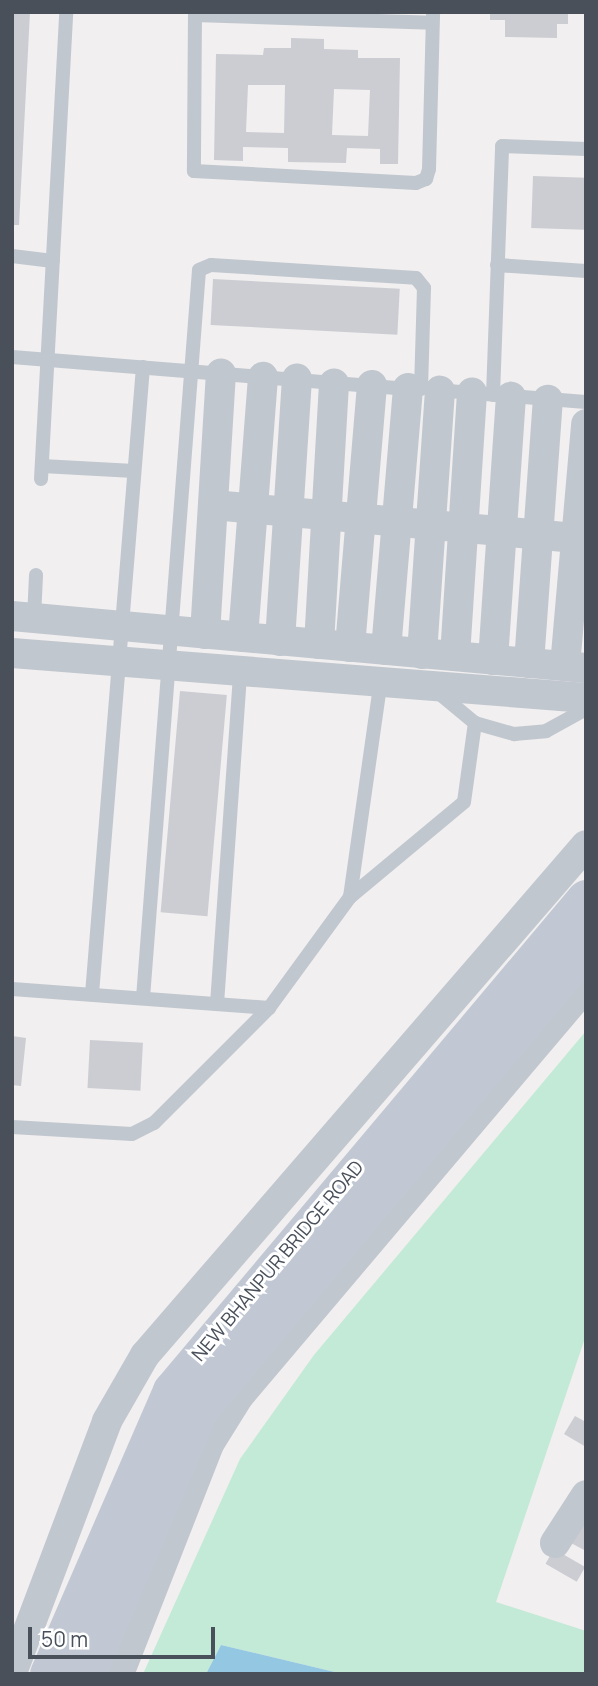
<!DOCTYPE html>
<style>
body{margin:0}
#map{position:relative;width:598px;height:1686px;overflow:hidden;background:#f1efef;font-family:Manrope,sans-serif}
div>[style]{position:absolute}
.green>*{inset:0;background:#c2ead6}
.water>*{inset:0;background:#94c7e2}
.building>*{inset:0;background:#cccdd3;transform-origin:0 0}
.lane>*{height:14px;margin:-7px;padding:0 7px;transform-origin:7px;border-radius:7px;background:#c1c7cf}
.street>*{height:30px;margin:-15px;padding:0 15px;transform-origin:15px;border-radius:15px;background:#c1c7cf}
.secondary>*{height:38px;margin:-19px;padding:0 19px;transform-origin:19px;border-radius:19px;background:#c1c8d3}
span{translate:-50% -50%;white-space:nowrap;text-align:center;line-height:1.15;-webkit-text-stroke:6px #fff;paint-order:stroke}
.street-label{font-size:19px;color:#49505a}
.frame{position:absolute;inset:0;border:14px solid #49505a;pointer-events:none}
.scale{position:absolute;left:28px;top:1627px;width:187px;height:32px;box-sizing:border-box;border:4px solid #49505a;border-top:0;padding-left:9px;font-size:21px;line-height:24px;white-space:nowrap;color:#49505a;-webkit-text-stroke:5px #fff;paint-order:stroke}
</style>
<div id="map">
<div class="green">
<div style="clip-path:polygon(586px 1031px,586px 1335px,496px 1602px,586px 1631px,586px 1674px,343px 1674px,221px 1645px,206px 1674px,143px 1674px,240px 1459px,314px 1355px)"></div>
</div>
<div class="water">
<div style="clip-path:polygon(221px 1645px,343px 1674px,206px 1674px)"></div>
</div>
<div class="building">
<div style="clip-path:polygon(12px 12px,30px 12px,19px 225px,12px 225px)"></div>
<div style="clip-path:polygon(490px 12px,568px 12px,568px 24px,557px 24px,557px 38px,505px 37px,505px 20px,490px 20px)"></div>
<div style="clip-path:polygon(evenodd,291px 38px,324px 39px,324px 49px,358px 50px,358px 58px,400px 58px,398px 164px,380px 164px,380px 149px,347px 148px,346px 163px,288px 162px,288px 148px,243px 147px,243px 161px,214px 160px,216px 54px,263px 55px,264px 48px,291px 48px,291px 38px,248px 85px,285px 85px,284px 133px,246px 132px,248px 85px,291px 38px,334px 89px,370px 90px,368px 136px,332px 135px,334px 89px)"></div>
<div style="left:533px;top:176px;width:53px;height:52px;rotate:2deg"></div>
<div style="left:213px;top:279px;width:187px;height:46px;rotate:3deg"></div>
<div style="left:180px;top:691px;width:47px;height:222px;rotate:5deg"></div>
<div style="clip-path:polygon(12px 1036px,26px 1038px,21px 1086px,12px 1085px)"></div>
<div style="left:90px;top:1040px;width:53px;height:48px;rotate:3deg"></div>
<div style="clip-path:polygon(575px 1416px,586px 1422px,586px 1447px,564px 1434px)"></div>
<div style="clip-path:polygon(586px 1521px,586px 1551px,569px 1542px)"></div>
<div style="left:554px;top:1549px;width:36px;height:17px;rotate:30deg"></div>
</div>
<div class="lane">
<div style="left:195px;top:12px;width:159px;rotate:90.4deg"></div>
<div style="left:194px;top:171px;width:222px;rotate:3.1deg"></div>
<div style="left:416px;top:183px;width:11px;rotate:-22deg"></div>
<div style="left:426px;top:179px;width:10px;rotate:-73deg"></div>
<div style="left:429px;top:169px;width:157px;rotate:-88.5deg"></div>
<div style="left:195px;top:15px;width:237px;rotate:1.9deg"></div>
<div style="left:12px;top:256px;width:41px;rotate:7deg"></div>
<div style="left:497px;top:265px;width:89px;rotate:3.9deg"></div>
<div style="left:12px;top:357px;width:401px;rotate:4.6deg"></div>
<div style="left:436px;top:390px;width:150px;rotate:4.6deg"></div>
<div style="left:493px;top:395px;width:249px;rotate:-87.9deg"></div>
<div style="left:502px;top:146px;width:84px;rotate:2deg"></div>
<div style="left:42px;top:466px;width:92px;rotate:3.1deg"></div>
<div style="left:41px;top:479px;width:468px;rotate:-86.9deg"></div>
<div style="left:34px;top:618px;width:43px;rotate:-87.3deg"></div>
<div style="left:434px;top:689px;width:53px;rotate:39.7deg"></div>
<div style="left:475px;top:723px;width:41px;rotate:15.8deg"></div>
<div style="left:514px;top:734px;width:32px;rotate:-5deg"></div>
<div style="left:546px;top:731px;width:46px;rotate:-28.8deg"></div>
<div style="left:350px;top:897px;width:148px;rotate:-39.8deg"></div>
<div style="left:464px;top:802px;width:80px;rotate:-82.1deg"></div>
<div style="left:12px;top:989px;width:258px;rotate:4.2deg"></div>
<div style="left:92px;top:994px;width:629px;rotate:-85.35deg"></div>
<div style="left:143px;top:998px;width:730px;rotate:-85.6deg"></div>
<div style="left:199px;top:270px;width:13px;rotate:-23deg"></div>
<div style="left:211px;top:265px;width:205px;rotate:3.6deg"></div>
<div style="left:416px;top:278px;width:13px;rotate:51deg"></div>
<div style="left:424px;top:288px;width:101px;rotate:91.7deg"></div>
<div style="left:217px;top:1004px;width:331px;rotate:-86deg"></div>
<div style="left:12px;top:1127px;width:120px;rotate:3.3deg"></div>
<div style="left:132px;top:1134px;width:25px;rotate:-27deg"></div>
<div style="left:154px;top:1123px;width:163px;rotate:-45deg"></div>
<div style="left:269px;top:1008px;width:137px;rotate:-53.9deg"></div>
<div style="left:350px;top:897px;width:214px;rotate:-81.9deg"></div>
</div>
<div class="street">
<div style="left:213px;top:505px;width:375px;rotate:5.2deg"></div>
<div style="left:12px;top:616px;width:576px;rotate:5.18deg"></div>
<div style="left:205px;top:634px;width:261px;rotate:-86.5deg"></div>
<div style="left:243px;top:637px;width:261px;rotate:-85.6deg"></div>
<div style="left:280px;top:641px;width:263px;rotate:-86.3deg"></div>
<div style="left:319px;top:644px;width:261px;rotate:-86.7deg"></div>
<div style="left:350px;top:647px;width:263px;rotate:-85.2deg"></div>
<div style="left:386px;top:650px;width:263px;rotate:-85.2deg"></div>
<div style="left:12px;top:653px;width:576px;rotate:4.48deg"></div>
<div style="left:422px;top:654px;width:264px;rotate:-86.1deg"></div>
<div style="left:455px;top:656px;width:264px;rotate:-86.3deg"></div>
<div style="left:493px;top:660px;width:264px;rotate:-86.1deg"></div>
<div style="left:529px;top:663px;width:264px;rotate:-85.9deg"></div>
<div style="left:565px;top:666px;width:243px;rotate:-85deg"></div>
<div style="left:555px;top:1543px;width:57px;rotate:-57.1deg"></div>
<div style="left:12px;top:1673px;width:269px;rotate:-69.3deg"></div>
<div style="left:107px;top:1421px;width:76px;rotate:-60.1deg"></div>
<div style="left:145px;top:1355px;width:674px;rotate:-49.15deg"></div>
<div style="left:119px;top:1674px;width:247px;rotate:-68.6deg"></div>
<div style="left:209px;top:1444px;width:57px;rotate:-58deg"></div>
<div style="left:239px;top:1396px;width:537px;rotate:-49.76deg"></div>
</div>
<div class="secondary">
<div style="left:49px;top:1674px;width:309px;rotate:-66.5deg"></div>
<div style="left:172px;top:1391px;width:643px;rotate:-49.92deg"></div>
<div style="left:87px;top:1674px;width:288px;rotate:-66.9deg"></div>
<div style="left:200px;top:1409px;width:601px;rotate:-50.06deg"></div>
</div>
<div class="street-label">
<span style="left:278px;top:1261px;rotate:-50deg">NEW BHANPUR BRIDGE ROAD</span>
</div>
<div class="frame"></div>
<div class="scale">50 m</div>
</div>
